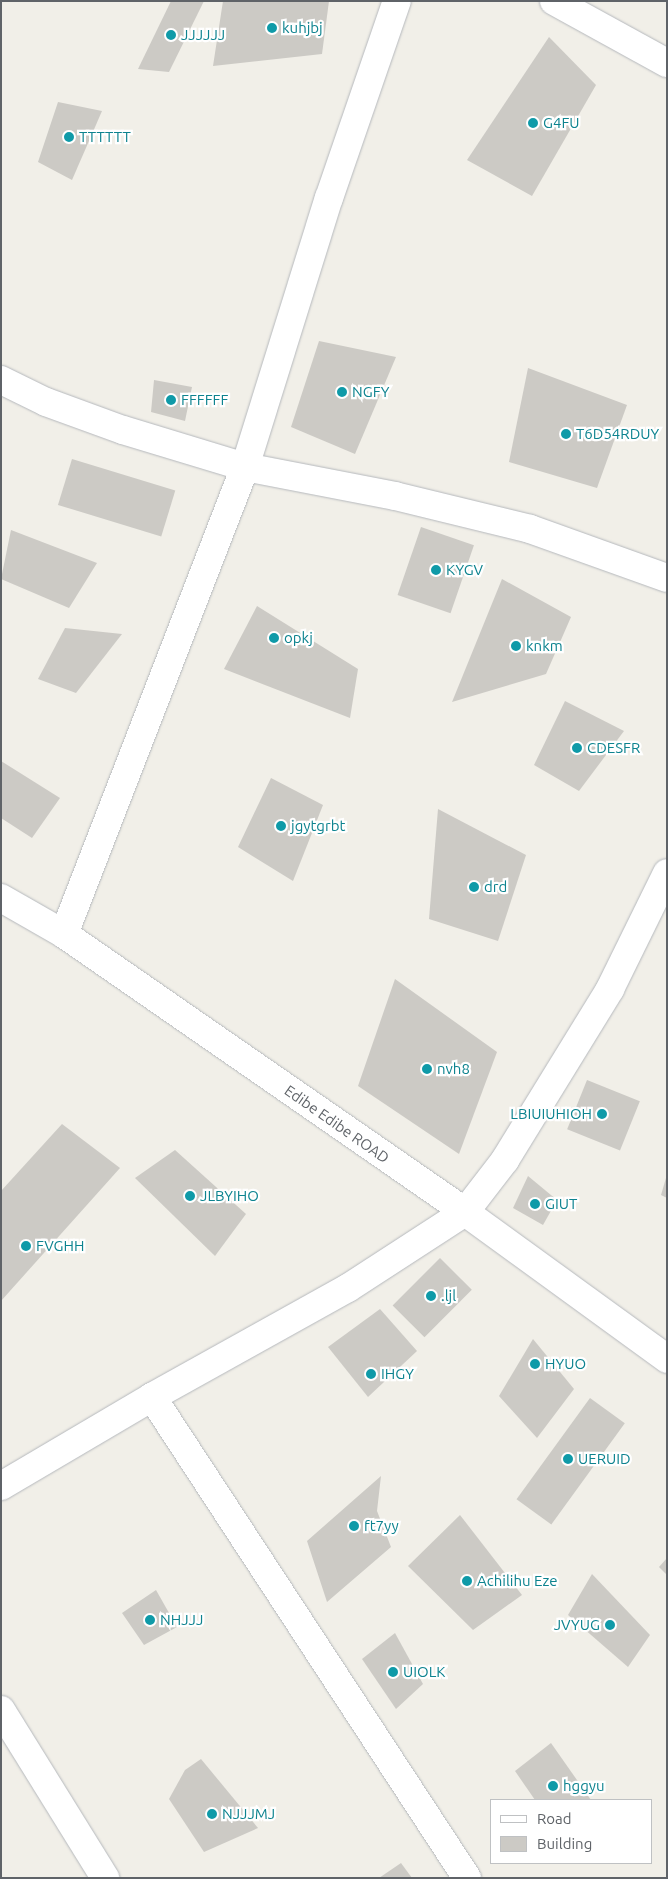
<!DOCTYPE html>
<style>
body{margin:0}
#map{position:relative;width:668px;height:1879px;overflow:hidden;background:#f1efe8;font-family:Ubuntu,sans-serif}
div>[style]{position:absolute}
.building>*{inset:0;background:#cccac5;transform-origin:0 0}
.roads{filter:drop-shadow(0 0 1px #b5b8bc) drop-shadow(0 0 1px #b5b8bc)}
.minor>*{height:28px;margin:-14px;padding:0 14px;transform-origin:14px;border-radius:14px;background:#fff}
.secondary>*{height:28px;margin:-14px;padding:0 14px;transform-origin:14px;border-radius:14px;background:#fff}
.dots>*{width:14px;height:14px;translate:-50% -50%;box-sizing:border-box;border:2px solid #fff;border-radius:50%}
span{translate:-50% -50%;white-space:nowrap;text-align:center;line-height:1.15;-webkit-text-stroke:4.5px #fff;paint-order:stroke}
.culture-label{font-size:15px;color:#0d838f}
.left{translate:0 -50%;text-align:left}
.right{translate:-100% -50%;text-align:right}
.street-label{font-size:15px;color:#5f6368}
.frame{position:absolute;inset:0;border:2px solid #5f6368;pointer-events:none}
.legend{position:absolute;left:490px;top:1799px;width:162px;height:65px;box-sizing:border-box;background:#fff;border:1px solid #bfc1c3;margin:0;padding:6px 9px;list-style:none;font-size:15px;color:#5f6368}
.legend li{display:flex;align-items:center;gap:10px;height:25px}
.legend b{width:25px;border:1px solid #bfc1c3}
</style>
<div id="map">
<div class="building">
<div style="clip-path:polygon(171px 1px,204px 1px,169px 72px,138px 69px)"></div>
<div style="clip-path:polygon(223px 1px,329px 1px,322px 54px,213px 66px)"></div>
<div style="clip-path:polygon(549px 37px,596px 85px,532px 196px,467px 160px)"></div>
<div style="clip-path:polygon(58px 102px,102px 111px,72px 180px,38px 162px)"></div>
<div style="clip-path:polygon(319px 341px,396px 357px,355px 454px,291px 427px)"></div>
<div style="clip-path:polygon(528px 368px,627px 405px,597px 488px,509px 462px)"></div>
<div style="clip-path:polygon(154px 380px,192px 387px,185px 421px,151px 412px)"></div>
<div style="left:72px;top:459px;width:108px;height:48px;rotate:17deg"></div>
<div style="left:421px;top:527px;width:56px;height:72px;rotate:19deg"></div>
<div style="clip-path:polygon(11px 530px,97px 563px,69px 608px,1px 579px)"></div>
<div style="clip-path:polygon(502px 579px,571px 617px,546px 674px,452px 702px)"></div>
<div style="clip-path:polygon(257px 606px,358px 669px,350px 718px,224px 669px)"></div>
<div style="clip-path:polygon(65px 628px,122px 634px,76px 693px,38px 679px)"></div>
<div style="clip-path:polygon(565px 701px,624px 731px,579px 791px,534px 765px)"></div>
<div style="clip-path:polygon(1px 761px,60px 798px,32px 838px,1px 818px)"></div>
<div style="clip-path:polygon(271px 778px,323px 805px,293px 881px,238px 847px)"></div>
<div style="clip-path:polygon(438px 809px,526px 855px,498px 941px,429px 919px)"></div>
<div style="clip-path:polygon(395px 979px,497px 1052px,459px 1154px,358px 1086px)"></div>
<div style="left:587px;top:1080px;width:57px;height:53px;rotate:22deg"></div>
<div style="clip-path:polygon(62px 1124px,120px 1168px,1px 1301px,1px 1191px)"></div>
<div style="clip-path:polygon(175px 1150px,246px 1214px,215px 1256px,135px 1178px)"></div>
<div style="clip-path:polygon(528px 1176px,557px 1200px,543px 1225px,513px 1208px)"></div>
<div style="clip-path:polygon(666px 1178px,667px 1178px,667px 1198px,661px 1195px)"></div>
<div style="left:440px;top:1258px;width:45px;height:67px;rotate:45deg"></div>
<div style="clip-path:polygon(380px 1309px,417px 1351px,368px 1397px,328px 1347px)"></div>
<div style="clip-path:polygon(533px 1339px,574px 1389px,537px 1438px,499px 1396px)"></div>
<div style="left:590px;top:1398px;width:43px;height:125px;rotate:36deg"></div>
<div style="clip-path:polygon(381px 1476px,377px 1511px,391px 1547px,327px 1602px,307px 1541px)"></div>
<div style="clip-path:polygon(460px 1515px,522px 1595px,473px 1630px,408px 1566px)"></div>
<div style="clip-path:polygon(667px 1558px,667px 1575px,659px 1567px)"></div>
<div style="clip-path:polygon(592px 1574px,650px 1635px,628px 1667px,568px 1615px)"></div>
<div style="clip-path:polygon(156px 1590px,177px 1627px,144px 1645px,122px 1613px)"></div>
<div style="clip-path:polygon(395px 1633px,423px 1684px,396px 1709px,362px 1659px)"></div>
<div style="clip-path:polygon(551px 1743px,591px 1800px,535px 1800px,515px 1771px)"></div>
<div style="clip-path:polygon(201px 1759px,258px 1828px,204px 1852px,169px 1799px,185px 1770px)"></div>
<div style="clip-path:polygon(401px 1863px,412px 1878px,379px 1878px)"></div>
</div>
<div class="roads">
<div class="minor">
<div style="left:554px;top:1px;width:129px;rotate:28.8deg"></div>
<div style="left:1px;top:380px;width:50px;rotate:26.1deg"></div>
<div style="left:46px;top:402px;width:82px;rotate:20deg"></div>
<div style="left:123px;top:430px;width:127px;rotate:16.9deg"></div>
<div style="left:245px;top:467px;width:153px;rotate:10.9deg"></div>
<div style="left:395px;top:496px;width:139px;rotate:13.7deg"></div>
<div style="left:530px;top:529px;width:145px;rotate:19.7deg"></div>
<div style="left:64px;top:934px;width:501px;rotate:-68.81deg"></div>
<div style="left:245px;top:467px;width:282px;rotate:-72.7deg"></div>
<div style="left:329px;top:198px;width:208px;rotate:-71deg"></div>
<div style="left:152px;top:1397px;width:575px;rotate:56.78deg"></div>
<div style="left:1px;top:1486px;width:175px;rotate:-30.5deg"></div>
<div style="left:152px;top:1397px;width:224px;rotate:-29.1deg"></div>
<div style="left:348px;top:1288px;width:140px;rotate:-33deg"></div>
<div style="left:465px;top:1212px;width:66px;rotate:-52.4deg"></div>
<div style="left:505px;top:1160px;width:201px;rotate:-58.4deg"></div>
<div style="left:610px;top:989px;width:129px;rotate:-63.8deg"></div>
<div style="left:1px;top:1710px;width:198px;rotate:58.2deg"></div>
</div>
<div class="secondary">
<div style="left:1px;top:898px;width:73px;rotate:29.7deg"></div>
<div style="left:64px;top:934px;width:488px;rotate:34.7deg"></div>
<div style="left:465px;top:1212px;width:250px;rotate:36deg"></div>
</div>
</div>
<div class="dots">
<div style="left:272px;top:28px;background:#0f9aa8"></div>
<div style="left:171px;top:35px;background:#0f9aa8"></div>
<div style="left:533px;top:123px;background:#0f9aa8"></div>
<div style="left:69px;top:137px;background:#0f9aa8"></div>
<div style="left:342px;top:392px;background:#0f9aa8"></div>
<div style="left:171px;top:400px;background:#0f9aa8"></div>
<div style="left:566px;top:434px;background:#0f9aa8"></div>
<div style="left:436px;top:570px;background:#0f9aa8"></div>
<div style="left:274px;top:638px;background:#0f9aa8"></div>
<div style="left:516px;top:646px;background:#0f9aa8"></div>
<div style="left:577px;top:748px;background:#0f9aa8"></div>
<div style="left:281px;top:826px;background:#0f9aa8"></div>
<div style="left:474px;top:887px;background:#0f9aa8"></div>
<div style="left:427px;top:1069px;background:#0f9aa8"></div>
<div style="left:602px;top:1114px;background:#0f9aa8"></div>
<div style="left:190px;top:1196px;background:#0f9aa8"></div>
<div style="left:535px;top:1204px;background:#0f9aa8"></div>
<div style="left:26px;top:1246px;background:#0f9aa8"></div>
<div style="left:431px;top:1296px;background:#0f9aa8"></div>
<div style="left:535px;top:1364px;background:#0f9aa8"></div>
<div style="left:371px;top:1374px;background:#0f9aa8"></div>
<div style="left:568px;top:1459px;background:#0f9aa8"></div>
<div style="left:354px;top:1526px;background:#0f9aa8"></div>
<div style="left:467px;top:1581px;background:#0f9aa8"></div>
<div style="left:150px;top:1620px;background:#0f9aa8"></div>
<div style="left:610px;top:1625px;background:#0f9aa8"></div>
<div style="left:393px;top:1672px;background:#0f9aa8"></div>
<div style="left:553px;top:1786px;background:#0f9aa8"></div>
<div style="left:212px;top:1814px;background:#0f9aa8"></div>
</div>
<div class="culture-label">
<span class="left" style="left:282px;top:28px">kuhjbj</span>
<span class="left" style="left:181px;top:35px">JJJJJJ</span>
<span class="left" style="left:543px;top:123px">G4FU</span>
<span class="left" style="left:79px;top:137px">TTTTTT</span>
<span class="left" style="left:352px;top:392px">NGFY</span>
<span class="left" style="left:181px;top:400px">FFFFFF</span>
<span class="left" style="left:576px;top:434px">T6D54RDUY</span>
<span class="left" style="left:446px;top:570px">KYGV</span>
<span class="left" style="left:284px;top:638px">opkj</span>
<span class="left" style="left:526px;top:646px">knkm</span>
<span class="left" style="left:587px;top:748px">CDESFR</span>
<span class="left" style="left:291px;top:826px">jgytgrbt</span>
<span class="left" style="left:484px;top:887px">drd</span>
<span class="left" style="left:437px;top:1069px">nvh8</span>
<span class="right" style="left:592px;top:1114px">LBIUIUHIOH</span>
<span class="left" style="left:200px;top:1196px">JLBYIHO</span>
<span class="left" style="left:545px;top:1204px">GIUT</span>
<span class="left" style="left:36px;top:1246px">FVGHH</span>
<span class="left" style="left:441px;top:1296px">.ljl</span>
<span class="left" style="left:545px;top:1364px">HYUO</span>
<span class="left" style="left:381px;top:1374px">IHGY</span>
<span class="left" style="left:578px;top:1459px">UERUID</span>
<span class="left" style="left:364px;top:1526px">ft7yy</span>
<span class="left" style="left:477px;top:1581px">Achilihu Eze</span>
<span class="left" style="left:160px;top:1620px">NHJJJ</span>
<span class="right" style="left:600px;top:1625px">JVYUG</span>
<span class="left" style="left:403px;top:1672px">UIOLK</span>
<span class="left" style="left:563px;top:1786px">hggyu</span>
<span class="left" style="left:222px;top:1814px">NJJJMJ</span>
</div>
<div class="street-label">
<span style="left:337px;top:1124px;rotate:35deg">Edibe Edibe ROAD</span>
</div>
<div class="frame"></div>
<ul class="legend">
<li><b style="height:6px;background:#fff"></b>Road</li>
<li><b style="height:14px;background:#cccac5"></b>Building</li>
</ul>
</div>
